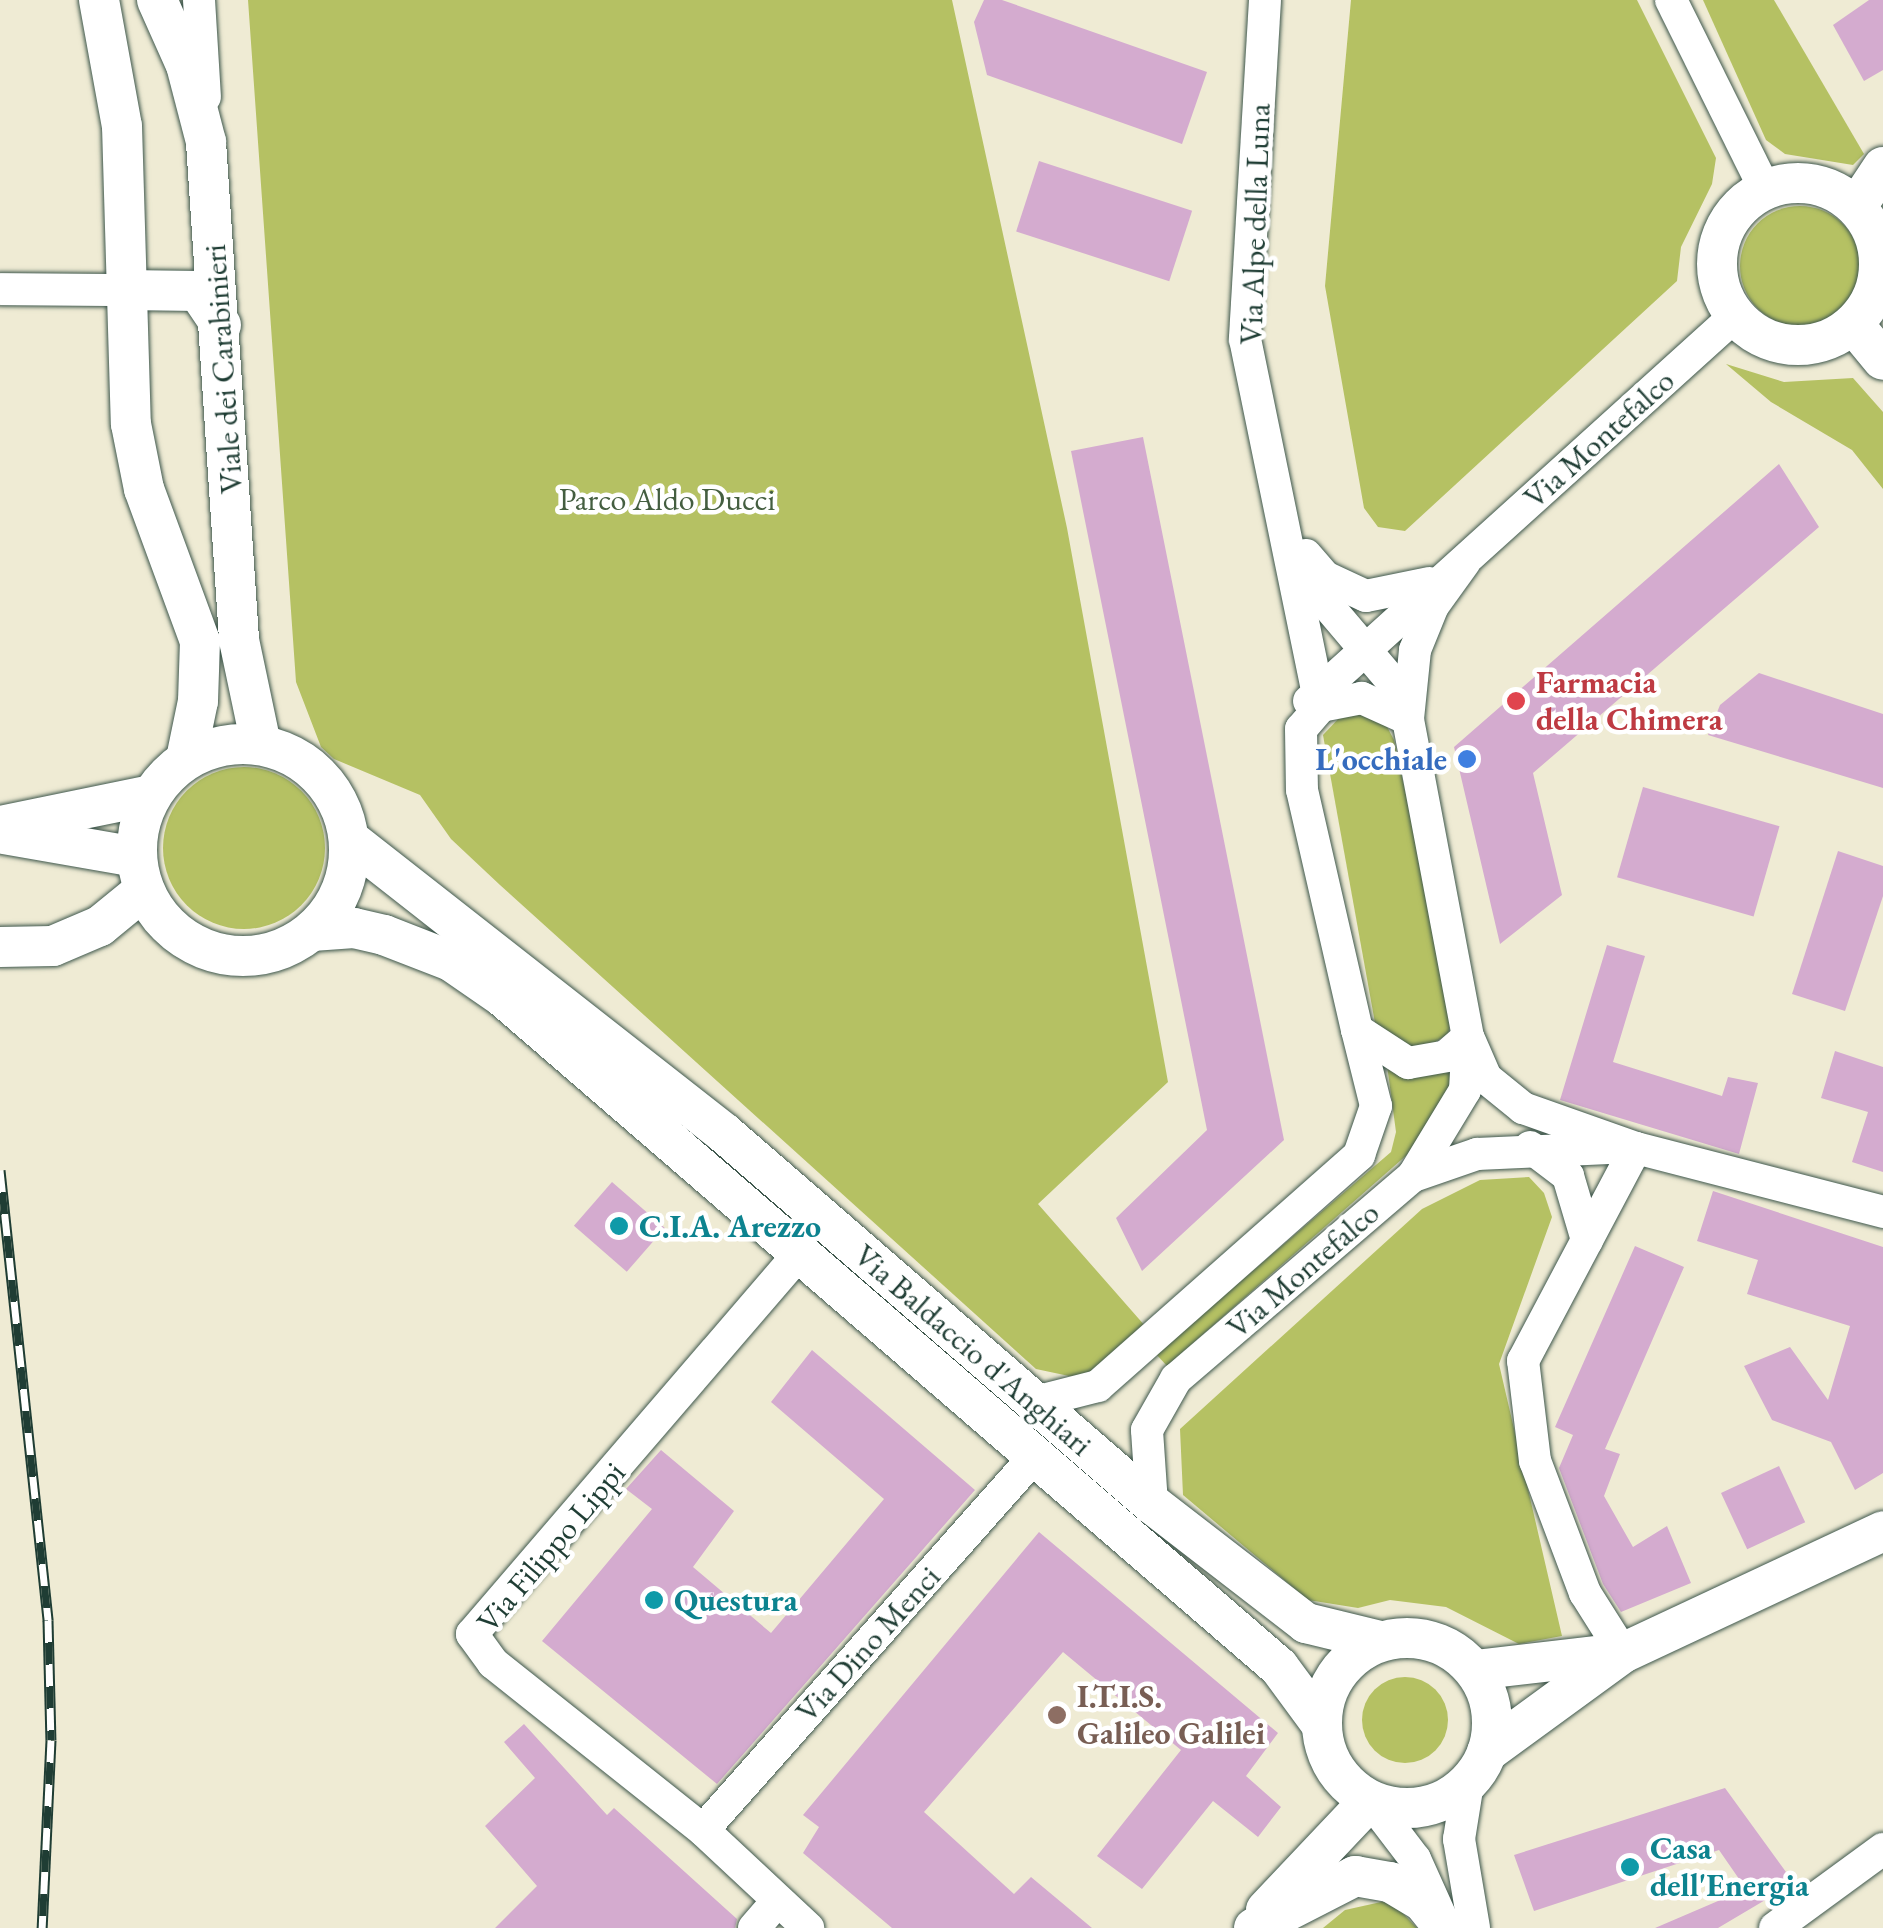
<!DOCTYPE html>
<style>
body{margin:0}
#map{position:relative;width:1883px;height:1928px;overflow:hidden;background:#efebd4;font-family:"EB Garamond",serif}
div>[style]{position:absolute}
.green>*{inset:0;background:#b5c163}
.round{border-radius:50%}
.building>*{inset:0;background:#d4abcf;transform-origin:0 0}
.roads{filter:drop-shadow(0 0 2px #3e574c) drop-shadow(0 0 2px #3e574c)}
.minor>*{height:32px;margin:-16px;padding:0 16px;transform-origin:16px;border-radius:16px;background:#fff}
.major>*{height:40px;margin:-20px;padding:0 20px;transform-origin:20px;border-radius:20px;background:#fff}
.major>.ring{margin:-20px;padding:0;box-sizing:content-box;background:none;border:40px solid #fff;border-radius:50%}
.rail>*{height:11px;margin-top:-5.5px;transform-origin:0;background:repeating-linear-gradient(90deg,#fff 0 22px,#1f3d34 0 44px);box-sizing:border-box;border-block:2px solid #1f3d34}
.dots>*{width:28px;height:28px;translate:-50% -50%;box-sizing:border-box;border:5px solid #fff;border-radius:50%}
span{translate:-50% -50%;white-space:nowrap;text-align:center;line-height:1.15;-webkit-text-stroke:9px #fff;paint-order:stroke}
.street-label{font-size:32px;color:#1f3d34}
.park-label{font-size:32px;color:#445e40}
.health-label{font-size:32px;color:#be3a42;font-weight:700}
.left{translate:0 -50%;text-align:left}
.shop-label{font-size:32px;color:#366cbe;font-weight:700}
.right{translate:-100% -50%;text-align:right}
.culture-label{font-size:32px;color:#0d838f;font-weight:700}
.education-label{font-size:32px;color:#785e54;font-weight:700}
</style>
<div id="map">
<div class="green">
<div style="clip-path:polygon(248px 0,952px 0,1067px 528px,1168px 1082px,1038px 1204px,1146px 1327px,1088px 1380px,1036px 1369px,500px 885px,451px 839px,420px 795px,334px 759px,321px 747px,296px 682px)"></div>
<div style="clip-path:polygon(1351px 0,1637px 0,1716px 158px,1712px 184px,1681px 247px,1677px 281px,1405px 531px,1378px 527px,1364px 508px,1325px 286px)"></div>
<div style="clip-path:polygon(1703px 0,1774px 0,1864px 154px,1853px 165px,1785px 154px,1766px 140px)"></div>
<div class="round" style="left:1740px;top:206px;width:120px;height:120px"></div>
<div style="clip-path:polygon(1726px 364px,1784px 382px,1853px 378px,1883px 412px,1883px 489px,1852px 450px,1771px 402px)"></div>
<div style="clip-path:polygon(1366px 710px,1382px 717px,1394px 740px,1453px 1012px,1448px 1034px,1424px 1049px,1394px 1045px,1375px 1023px,1323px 735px,1340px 717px)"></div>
<div class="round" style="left:163px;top:767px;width:162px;height:162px"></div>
<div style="clip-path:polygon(1456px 1058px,1451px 1087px,1417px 1146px,1167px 1366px,1156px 1354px,1391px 1152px,1396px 1132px,1387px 1065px)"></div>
<div style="clip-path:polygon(1529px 1177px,1544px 1193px,1552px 1217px,1499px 1364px,1562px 1636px,1519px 1644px,1446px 1607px,1390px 1600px,1358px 1608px,1308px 1600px,1183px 1495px,1180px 1429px,1422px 1209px,1480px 1180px)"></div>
<div class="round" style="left:1362px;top:1677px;width:86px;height:86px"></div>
<div style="clip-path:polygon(1390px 1900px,1417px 1928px,1323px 1928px,1345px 1910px)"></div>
</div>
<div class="building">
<div style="clip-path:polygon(984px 0,1002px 0,1207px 72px,1182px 144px,987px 75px,974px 22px)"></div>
<div style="clip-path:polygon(1869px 0,1883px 0,1883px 70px,1864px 81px,1833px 25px)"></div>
<div style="left:1039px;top:161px;width:161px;height:74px;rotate:18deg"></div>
<div style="clip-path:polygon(1143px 437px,1284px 1140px,1142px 1271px,1116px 1218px,1207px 1130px,1071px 451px)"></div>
<div style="clip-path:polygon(1779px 464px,1819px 527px,1533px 773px,1562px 895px,1500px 944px,1454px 747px)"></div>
<div style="clip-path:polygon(1759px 673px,1883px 714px,1883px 788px,1708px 735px,1720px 705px)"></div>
<div style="left:1643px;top:787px;width:142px;height:94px;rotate:16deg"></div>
<div style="clip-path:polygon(1838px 851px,1883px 866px,1883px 896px,1845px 1011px,1792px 994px)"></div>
<div style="clip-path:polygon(1607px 945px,1645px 956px,1613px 1062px,1722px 1096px,1728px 1077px,1758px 1083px,1739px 1154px,1560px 1100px)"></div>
<div style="clip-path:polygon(1835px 1051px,1883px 1067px,1883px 1172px,1852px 1162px,1868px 1112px,1821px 1098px)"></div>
<div style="left:612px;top:1182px;width:70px;height:58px;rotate:41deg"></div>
<div style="clip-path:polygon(1713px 1191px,1883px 1247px,1883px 1473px,1855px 1490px,1831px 1442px,1772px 1420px,1744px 1366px,1790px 1347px,1828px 1400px,1850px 1326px,1747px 1294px,1758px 1260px,1697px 1241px)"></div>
<div style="clip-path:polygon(1635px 1246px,1684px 1267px,1605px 1449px,1620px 1454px,1604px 1496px,1633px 1547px,1667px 1526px,1691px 1583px,1621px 1612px,1603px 1584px,1559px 1468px,1573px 1435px,1555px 1427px)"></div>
<div style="clip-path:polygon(812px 1350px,975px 1490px,717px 1784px,542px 1641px,652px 1509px,626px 1489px,661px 1450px,734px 1511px,693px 1567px,771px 1633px,884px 1499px,771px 1402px)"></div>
<div style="left:1779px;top:1466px;width:62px;height:64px;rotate:65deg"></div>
<div style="clip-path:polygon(1039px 1532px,1278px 1733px,1246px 1776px,1281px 1807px,1258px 1837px,1213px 1801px,1142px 1889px,1097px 1856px,1181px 1750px,1063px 1652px,924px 1812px,1014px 1894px,1031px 1877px,1092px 1928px,892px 1928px,803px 1853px,819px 1827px,803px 1815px)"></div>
<div style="clip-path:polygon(524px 1724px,607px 1815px,614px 1808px,737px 1919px,735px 1928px,495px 1928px,537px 1886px,485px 1826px,535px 1778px,504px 1742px)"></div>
<div style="clip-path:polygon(1725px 1788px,1794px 1883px,1718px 1928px,1655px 1928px,1746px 1889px,1719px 1850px,1534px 1911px,1514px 1855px)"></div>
</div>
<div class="roads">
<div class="minor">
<div style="left:199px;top:0;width:97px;rotate:86.5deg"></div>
<div style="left:1265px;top:0;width:340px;rotate:93.4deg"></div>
<div style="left:1245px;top:339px;width:357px;rotate:78.4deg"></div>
<div style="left:1671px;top:0;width:211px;rotate:63.6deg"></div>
<div style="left:1px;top:289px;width:124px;rotate:0.5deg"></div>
<div style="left:1306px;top:555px;width:29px;rotate:49deg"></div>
<div style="left:1325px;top:577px;width:45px;rotate:24.9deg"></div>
<div style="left:1366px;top:596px;width:65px;rotate:-11.5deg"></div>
<div style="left:1295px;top:567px;width:147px;rotate:49.7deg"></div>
<div style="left:1390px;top:679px;width:44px;rotate:65.8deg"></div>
<div style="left:1309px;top:701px;width:574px;rotate:-42.11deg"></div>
<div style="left:1408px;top:719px;width:51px;rotate:-155.5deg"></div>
<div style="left:1362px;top:698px;width:42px;rotate:169deg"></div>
<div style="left:1321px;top:706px;width:30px;rotate:131deg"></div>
<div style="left:1301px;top:729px;width:61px;rotate:89.1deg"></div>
<div style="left:1302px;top:790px;width:246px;rotate:77.1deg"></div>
<div style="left:1357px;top:1030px;width:61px;rotate:32.9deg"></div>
<div style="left:1408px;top:1063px;width:39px;rotate:-10deg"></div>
<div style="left:1446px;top:1056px;width:29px;rotate:-41deg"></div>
<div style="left:1468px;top:1037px;width:324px;rotate:-100.7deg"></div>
<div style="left:1408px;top:719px;width:69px;rotate:-84.2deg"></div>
<div style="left:1415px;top:650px;width:48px;rotate:-67.8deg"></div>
<div style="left:1433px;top:606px;width:53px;rotate:-54.2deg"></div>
<div style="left:1470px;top:1041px;width:40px;rotate:66.6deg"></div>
<div style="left:1486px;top:1078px;width:48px;rotate:39deg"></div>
<div style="left:1523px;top:1108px;width:120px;rotate:19.5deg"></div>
<div style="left:1636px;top:1148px;width:255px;rotate:14.5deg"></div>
<div style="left:1530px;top:1147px;width:48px;rotate:37.3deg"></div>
<div style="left:1568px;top:1176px;width:67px;rotate:73.5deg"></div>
<div style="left:1413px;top:1176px;width:68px;rotate:-19deg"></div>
<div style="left:1477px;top:1154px;width:132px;rotate:-2.6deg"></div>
<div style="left:798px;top:1255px;width:500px;rotate:130.7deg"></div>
<div style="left:472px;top:1634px;width:36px;rotate:54deg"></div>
<div style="left:493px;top:1663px;width:268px;rotate:38.5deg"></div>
<div style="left:703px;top:1830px;width:144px;rotate:43deg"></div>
<div style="left:1035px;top:1402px;width:65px;rotate:-14.3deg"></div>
<div style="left:1098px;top:1386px;width:349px;rotate:-41.5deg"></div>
<div style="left:1359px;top:1155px;width:52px;rotate:-70.9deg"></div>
<div style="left:1376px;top:1106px;width:78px;rotate:-104deg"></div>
<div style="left:1152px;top:1504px;width:74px;rotate:-93.9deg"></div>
<div style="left:1147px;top:1430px;width:59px;rotate:-60.4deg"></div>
<div style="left:1176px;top:1379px;width:312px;rotate:-40.6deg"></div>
<div style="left:1413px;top:1176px;width:100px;rotate:-58.8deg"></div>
<div style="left:1465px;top:1090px;width:53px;rotate:-86.8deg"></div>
<div style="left:1623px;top:1653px;width:71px;rotate:-122.3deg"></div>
<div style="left:1585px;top:1593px;width:141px;rotate:-110.7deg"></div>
<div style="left:1535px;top:1461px;width:101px;rotate:-96.8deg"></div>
<div style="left:1523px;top:1361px;width:241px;rotate:-62.1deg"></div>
<div style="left:1468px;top:1783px;width:57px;rotate:99.1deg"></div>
<div style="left:1459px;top:1839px;width:90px;rotate:80.4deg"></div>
<div style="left:1370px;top:1800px;width:74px;rotate:52.7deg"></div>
<div style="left:1415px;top:1859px;width:66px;rotate:65.8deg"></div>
<div style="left:703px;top:1830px;width:497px;rotate:-48.4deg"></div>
<div style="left:754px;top:1928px;width:33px;rotate:-49deg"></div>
<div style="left:1775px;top:1928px;width:134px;rotate:-36.2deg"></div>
</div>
<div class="major">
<div style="left:99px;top:0;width:128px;rotate:79.7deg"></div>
<div style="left:122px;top:126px;width:298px;rotate:88.3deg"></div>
<div style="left:131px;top:424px;width:66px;rotate:78.7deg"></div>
<div style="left:144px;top:489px;width:162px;rotate:69.8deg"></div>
<div style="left:200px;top:641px;width:60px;rotate:91.9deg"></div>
<div style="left:198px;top:701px;width:59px;rotate:101.7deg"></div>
<div style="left:157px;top:0;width:71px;rotate:66deg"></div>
<div style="left:186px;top:65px;width:80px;rotate:75.4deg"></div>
<div style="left:206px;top:142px;width:499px;rotate:86.2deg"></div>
<div style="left:239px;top:640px;width:106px;rotate:78.1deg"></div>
<div class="ring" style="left:1717px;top:183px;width:122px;height:122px"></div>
<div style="left:1857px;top:206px;width:47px;rotate:-56.3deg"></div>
<div style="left:125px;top:290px;width:73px;rotate:0.8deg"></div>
<div style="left:198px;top:291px;width:41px;rotate:55.9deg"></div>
<div style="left:1854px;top:325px;width:45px;rotate:50.4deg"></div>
<div class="ring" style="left:137px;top:744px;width:172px;height:172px"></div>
<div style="left:0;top:826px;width:154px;rotate:-11.6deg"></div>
<div style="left:4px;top:834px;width:134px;rotate:9.9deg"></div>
<div style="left:349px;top:839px;width:477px;rotate:38.1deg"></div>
<div style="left:724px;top:1133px;width:566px;rotate:40.92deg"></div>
<div style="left:1152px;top:1504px;width:195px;rotate:37.7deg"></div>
<div style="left:1306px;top:1623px;width:76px;rotate:13.7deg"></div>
<div style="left:312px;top:931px;width:42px;rotate:-4.1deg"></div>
<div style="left:354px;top:928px;width:31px;rotate:13deg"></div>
<div style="left:384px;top:935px;width:72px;rotate:21.2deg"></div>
<div style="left:451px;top:961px;width:63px;rotate:34.7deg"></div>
<div style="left:503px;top:997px;width:1025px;rotate:40.81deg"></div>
<div style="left:1279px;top:1667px;width:71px;rotate:53.6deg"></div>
<div style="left:0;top:947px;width:53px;rotate:-1.1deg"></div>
<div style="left:53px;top:946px;width:51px;rotate:-23.1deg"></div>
<div style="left:100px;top:926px;width:57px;rotate:-39.3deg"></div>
<div class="ring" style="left:1322px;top:1638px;width:130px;height:130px"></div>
<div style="left:1475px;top:1670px;width:140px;rotate:-6.6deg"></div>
<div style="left:1487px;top:1752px;width:168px;rotate:-36.1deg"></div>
<div style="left:1623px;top:1653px;width:287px;rotate:-25.1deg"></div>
<div style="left:1266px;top:1910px;width:151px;rotate:-46.6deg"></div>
<div style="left:1254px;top:1928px;width:114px;rotate:-27.2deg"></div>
<div style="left:1355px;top:1876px;width:36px;rotate:10deg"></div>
<div style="left:1390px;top:1882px;width:39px;rotate:31deg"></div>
<div style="left:1423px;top:1902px;width:33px;rotate:51deg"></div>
</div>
</div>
<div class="rail">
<div style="left:0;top:1170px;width:453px;rotate:83.9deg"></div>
<div style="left:48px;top:1620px;width:120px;rotate:88.6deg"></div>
<div style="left:51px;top:1740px;width:188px;rotate:92.7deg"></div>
</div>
<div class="dots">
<div style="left:1516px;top:701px;background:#e0444e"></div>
<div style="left:1467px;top:759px;background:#3f7fe0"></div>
<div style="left:619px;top:1226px;background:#0f9aa8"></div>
<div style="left:654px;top:1600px;background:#0f9aa8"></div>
<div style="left:1057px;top:1715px;background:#8d6e63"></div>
<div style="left:1630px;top:1867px;background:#0f9aa8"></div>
</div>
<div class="street-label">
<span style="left:1255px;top:224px;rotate:-88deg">Via Alpe della Luna</span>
<span style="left:223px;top:369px;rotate:-94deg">Viale dei Carabinieri</span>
<span style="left:1599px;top:439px;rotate:-42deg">Via Montefalco</span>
<span style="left:1303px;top:1270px;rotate:-41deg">Via Montefalco</span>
<span style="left:973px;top:1350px;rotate:41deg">Via Baldaccio d'Anghiari</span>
<span style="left:551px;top:1547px;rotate:-50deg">Via Filippo Lippi</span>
<span style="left:868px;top:1644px;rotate:-48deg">Via Dino Menci</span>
</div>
<div class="park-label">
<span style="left:667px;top:499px">Parco Aldo Ducci</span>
</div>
<div class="health-label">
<span class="left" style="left:1536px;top:701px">Farmacia<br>della Chimera</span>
</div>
<div class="shop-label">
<span class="right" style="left:1447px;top:759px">L'occhiale</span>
</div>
<div class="culture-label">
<span class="left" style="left:639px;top:1226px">C.I.A. Arezzo</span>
<span class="left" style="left:674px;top:1600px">Questura</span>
<span class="left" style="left:1650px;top:1867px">Casa<br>dell'Energia</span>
</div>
<div class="education-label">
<span class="left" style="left:1077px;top:1715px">I.T.I.S.<br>Galileo Galilei</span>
</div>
</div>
